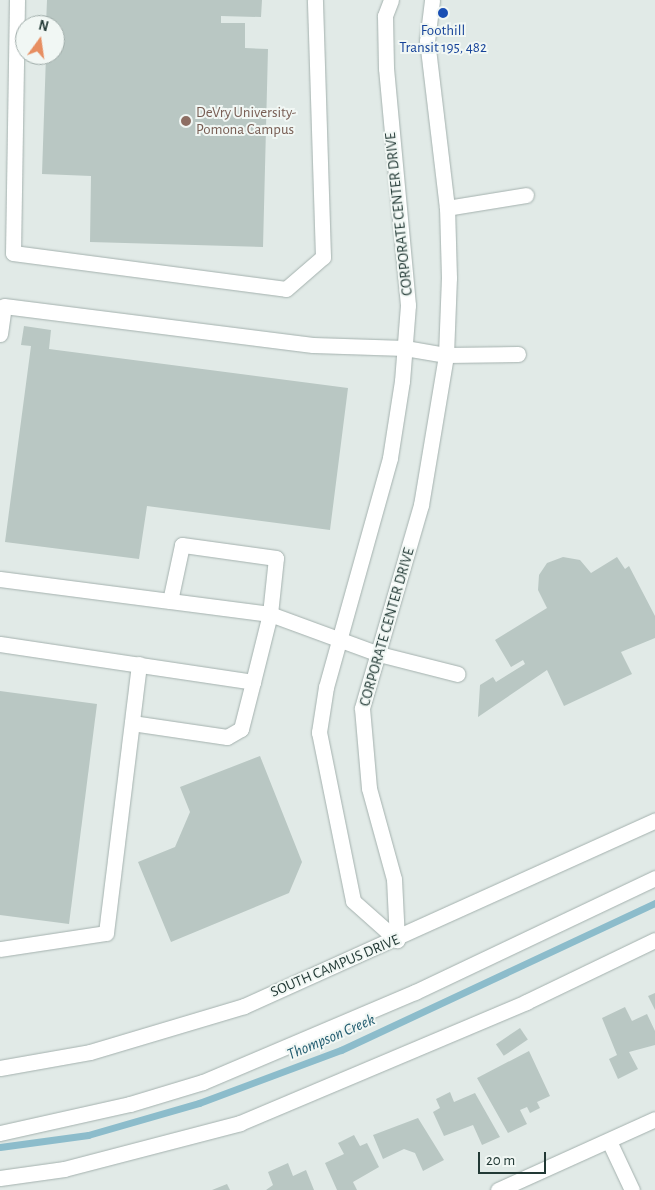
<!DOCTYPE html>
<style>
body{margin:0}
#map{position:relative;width:655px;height:1190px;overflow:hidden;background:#e1eae7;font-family:"Alegreya Sans",sans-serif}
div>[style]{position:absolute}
.stream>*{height:7px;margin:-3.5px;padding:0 3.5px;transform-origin:3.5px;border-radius:3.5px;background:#8cbccb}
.building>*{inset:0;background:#b9c7c3;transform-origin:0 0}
.roads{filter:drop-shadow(0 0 1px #a4b1ae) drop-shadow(0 0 1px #a4b1ae)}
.minor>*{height:15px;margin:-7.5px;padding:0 7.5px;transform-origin:7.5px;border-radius:7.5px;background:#fff}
.dots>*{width:14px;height:14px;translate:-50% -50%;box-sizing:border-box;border:2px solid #f1f7f4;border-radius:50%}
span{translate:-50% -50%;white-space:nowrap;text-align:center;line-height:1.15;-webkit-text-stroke:4px #f1f7f4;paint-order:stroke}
.transit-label{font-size:15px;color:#164399}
.education-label{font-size:15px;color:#785e54}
.left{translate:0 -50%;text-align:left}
.street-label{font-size:15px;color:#223935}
.water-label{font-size:16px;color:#215c70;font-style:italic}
.north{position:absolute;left:15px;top:15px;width:50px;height:50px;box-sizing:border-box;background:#f1f7f4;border:1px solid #9eaba8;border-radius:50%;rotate:14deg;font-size:14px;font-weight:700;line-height:20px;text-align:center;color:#223935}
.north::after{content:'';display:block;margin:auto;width:18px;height:22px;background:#e78e61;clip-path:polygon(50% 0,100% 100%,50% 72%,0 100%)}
.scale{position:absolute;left:478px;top:1152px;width:68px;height:22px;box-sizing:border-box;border:2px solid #223935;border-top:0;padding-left:6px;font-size:15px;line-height:18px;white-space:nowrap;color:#223935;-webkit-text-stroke:4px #f1f7f4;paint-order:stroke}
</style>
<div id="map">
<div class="stream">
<div style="left:0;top:1147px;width:89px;rotate:-7.8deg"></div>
<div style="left:88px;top:1135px;width:116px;rotate:-16.1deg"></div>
<div style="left:199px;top:1103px;width:152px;rotate:-20.5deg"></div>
<div style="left:341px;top:1050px;width:347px;rotate:-25.1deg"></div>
</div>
<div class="building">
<div style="clip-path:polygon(47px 0,262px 0,261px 17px,221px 16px,221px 23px,245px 23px,245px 48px,268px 49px,263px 247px,90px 242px,91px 176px,42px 174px,46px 55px,55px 55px,55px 25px,46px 25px)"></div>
<div style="clip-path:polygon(24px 326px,51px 330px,49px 349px,348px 388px,330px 530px,147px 506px,139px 559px,5px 542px,31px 346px,21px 345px)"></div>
<div style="clip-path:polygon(563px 557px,580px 560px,591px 573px,617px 557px,625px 569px,629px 566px,655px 616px,655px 638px,621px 652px,632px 674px,564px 706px,547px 670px,478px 717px,480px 685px,493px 677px,496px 682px,525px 664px,523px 660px,511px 667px,495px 640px,547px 608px,538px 590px,539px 575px,547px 563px)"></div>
<div style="clip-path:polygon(0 691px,97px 704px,69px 924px,0 915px)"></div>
<div style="clip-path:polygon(260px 756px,302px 862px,289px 893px,171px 942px,138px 862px,175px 847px,190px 812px,180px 787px)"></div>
<div style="clip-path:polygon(655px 993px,655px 1010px,648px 996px)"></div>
<div style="clip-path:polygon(625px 1007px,632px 1021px,647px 1014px,655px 1031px,655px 1045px,629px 1052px,638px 1069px,618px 1079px,609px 1059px,617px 1055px,602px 1018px)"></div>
<div style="left:520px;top:1028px;width:14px;height:29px;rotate:56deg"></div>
<div style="clip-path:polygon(529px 1051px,550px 1096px,537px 1102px,540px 1108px,530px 1113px,527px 1107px,520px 1110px,527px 1124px,508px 1133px,477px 1078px)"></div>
<div style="clip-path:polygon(450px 1092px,454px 1102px,475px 1093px,500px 1137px,482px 1145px,473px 1125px,444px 1136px,433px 1112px,440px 1108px,436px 1099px)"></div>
<div style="clip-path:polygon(418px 1118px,444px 1160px,423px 1171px,415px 1153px,404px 1149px,383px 1159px,373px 1135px)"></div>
<div style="clip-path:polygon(354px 1135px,360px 1146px,367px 1143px,379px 1167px,353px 1182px,357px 1190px,337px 1190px,325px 1163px,344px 1154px,338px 1143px)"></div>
<div style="clip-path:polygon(288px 1163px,293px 1176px,306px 1170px,314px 1190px,266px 1190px,273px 1185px,268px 1172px)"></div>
<div style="clip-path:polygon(227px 1184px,230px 1190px,212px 1190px)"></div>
</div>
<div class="roads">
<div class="minor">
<div style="left:17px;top:0;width:253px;rotate:90.9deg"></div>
<div style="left:13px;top:253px;width:275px;rotate:7.5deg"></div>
<div style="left:286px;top:289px;width:49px;rotate:-40.9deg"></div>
<div style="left:323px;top:257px;width:257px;rotate:-91.8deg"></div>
<div style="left:391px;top:0;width:17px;rotate:111deg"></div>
<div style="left:385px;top:16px;width:52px;rotate:88.9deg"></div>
<div style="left:386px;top:68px;width:238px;rotate:84.7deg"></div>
<div style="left:408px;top:305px;width:76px;rotate:94.5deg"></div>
<div style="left:402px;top:381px;width:78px;rotate:98.9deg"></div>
<div style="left:390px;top:458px;width:238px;rotate:105.6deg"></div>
<div style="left:326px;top:687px;width:46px;rotate:98.8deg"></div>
<div style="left:319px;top:732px;width:172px;rotate:78.6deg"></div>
<div style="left:353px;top:901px;width:59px;rotate:41.6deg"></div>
<div style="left:447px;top:208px;width:80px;rotate:-9.3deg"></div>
<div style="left:0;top:334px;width:28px;rotate:-82deg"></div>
<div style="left:4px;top:306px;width:311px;rotate:7.2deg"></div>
<div style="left:313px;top:345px;width:92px;rotate:1.9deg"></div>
<div style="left:405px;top:348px;width:42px;rotate:9.7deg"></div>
<div style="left:446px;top:355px;width:72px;rotate:-0.8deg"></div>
<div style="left:0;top:579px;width:171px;rotate:7.4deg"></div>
<div style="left:170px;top:601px;width:101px;rotate:7.4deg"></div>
<div style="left:270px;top:614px;width:56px;rotate:-83.9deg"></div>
<div style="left:276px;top:558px;width:95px;rotate:-172.1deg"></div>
<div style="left:182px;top:545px;width:57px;rotate:102.1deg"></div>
<div style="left:0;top:644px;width:256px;rotate:8.5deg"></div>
<div style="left:253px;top:682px;width:70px;rotate:-76deg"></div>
<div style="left:270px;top:614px;width:116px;rotate:20.2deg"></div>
<div style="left:379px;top:654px;width:81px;rotate:14.2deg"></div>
<div style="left:132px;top:723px;width:96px;rotate:8.4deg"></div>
<div style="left:227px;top:737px;width:16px;rotate:-30deg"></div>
<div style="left:241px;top:729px;width:49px;rotate:-75.7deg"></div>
<div style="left:397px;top:940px;width:61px;rotate:-92.8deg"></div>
<div style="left:394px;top:879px;width:94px;rotate:-105.4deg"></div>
<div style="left:369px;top:788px;width:80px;rotate:-95deg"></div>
<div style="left:362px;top:708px;width:211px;rotate:-73.8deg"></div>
<div style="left:421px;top:505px;width:152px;rotate:-80.5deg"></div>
<div style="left:446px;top:355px;width:77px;rotate:-87.8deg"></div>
<div style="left:449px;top:278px;width:70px;rotate:-91.6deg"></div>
<div style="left:447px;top:208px;width:168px;rotate:-96.8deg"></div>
<div style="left:427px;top:41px;width:41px;rotate:-83deg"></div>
<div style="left:0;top:949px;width:107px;rotate:-8.6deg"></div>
<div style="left:106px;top:933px;width:271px;rotate:-83deg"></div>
<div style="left:0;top:1068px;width:91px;rotate:-10.1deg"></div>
<div style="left:90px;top:1052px;width:161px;rotate:-16.6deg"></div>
<div style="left:244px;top:1006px;width:451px;rotate:-24.3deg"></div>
<div style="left:0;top:1133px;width:133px;rotate:-12.6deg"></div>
<div style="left:130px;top:1104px;width:76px;rotate:-16.8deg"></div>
<div style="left:203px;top:1082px;width:230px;rotate:-23deg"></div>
<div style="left:415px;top:992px;width:266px;rotate:-25.4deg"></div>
<div style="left:609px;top:1141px;width:54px;rotate:64.9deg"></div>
<div style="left:0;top:1178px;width:65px;rotate:-8deg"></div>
<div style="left:64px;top:1169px;width:182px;rotate:-14.6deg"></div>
<div style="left:240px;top:1123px;width:311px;rotate:-22.9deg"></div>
<div style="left:526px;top:1002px;width:143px;rotate:-25.7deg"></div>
<div style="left:498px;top:1190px;width:172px;rotate:-24.3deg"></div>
</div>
</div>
<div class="dots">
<div style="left:443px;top:13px;background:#1a4fb4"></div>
<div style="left:186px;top:121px;background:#8d6e63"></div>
</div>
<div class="transit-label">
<span style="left:443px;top:39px">Foothill<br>Transit 195, 482</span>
</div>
<div class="education-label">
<span class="left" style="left:196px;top:121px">DeVry University-<br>Pomona Campus</span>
</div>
<div class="street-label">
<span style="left:399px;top:214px;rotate:-96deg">CORPORATE CENTER DRIVE</span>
<span style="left:387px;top:627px;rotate:-74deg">CORPORATE CENTER DRIVE</span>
<span style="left:335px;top:966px;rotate:-23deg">SOUTH CAMPUS DRIVE</span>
</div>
<div class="water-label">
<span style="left:331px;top:1037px;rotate:-23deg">Thompson Creek</span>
</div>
<div class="north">N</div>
<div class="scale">20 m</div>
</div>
